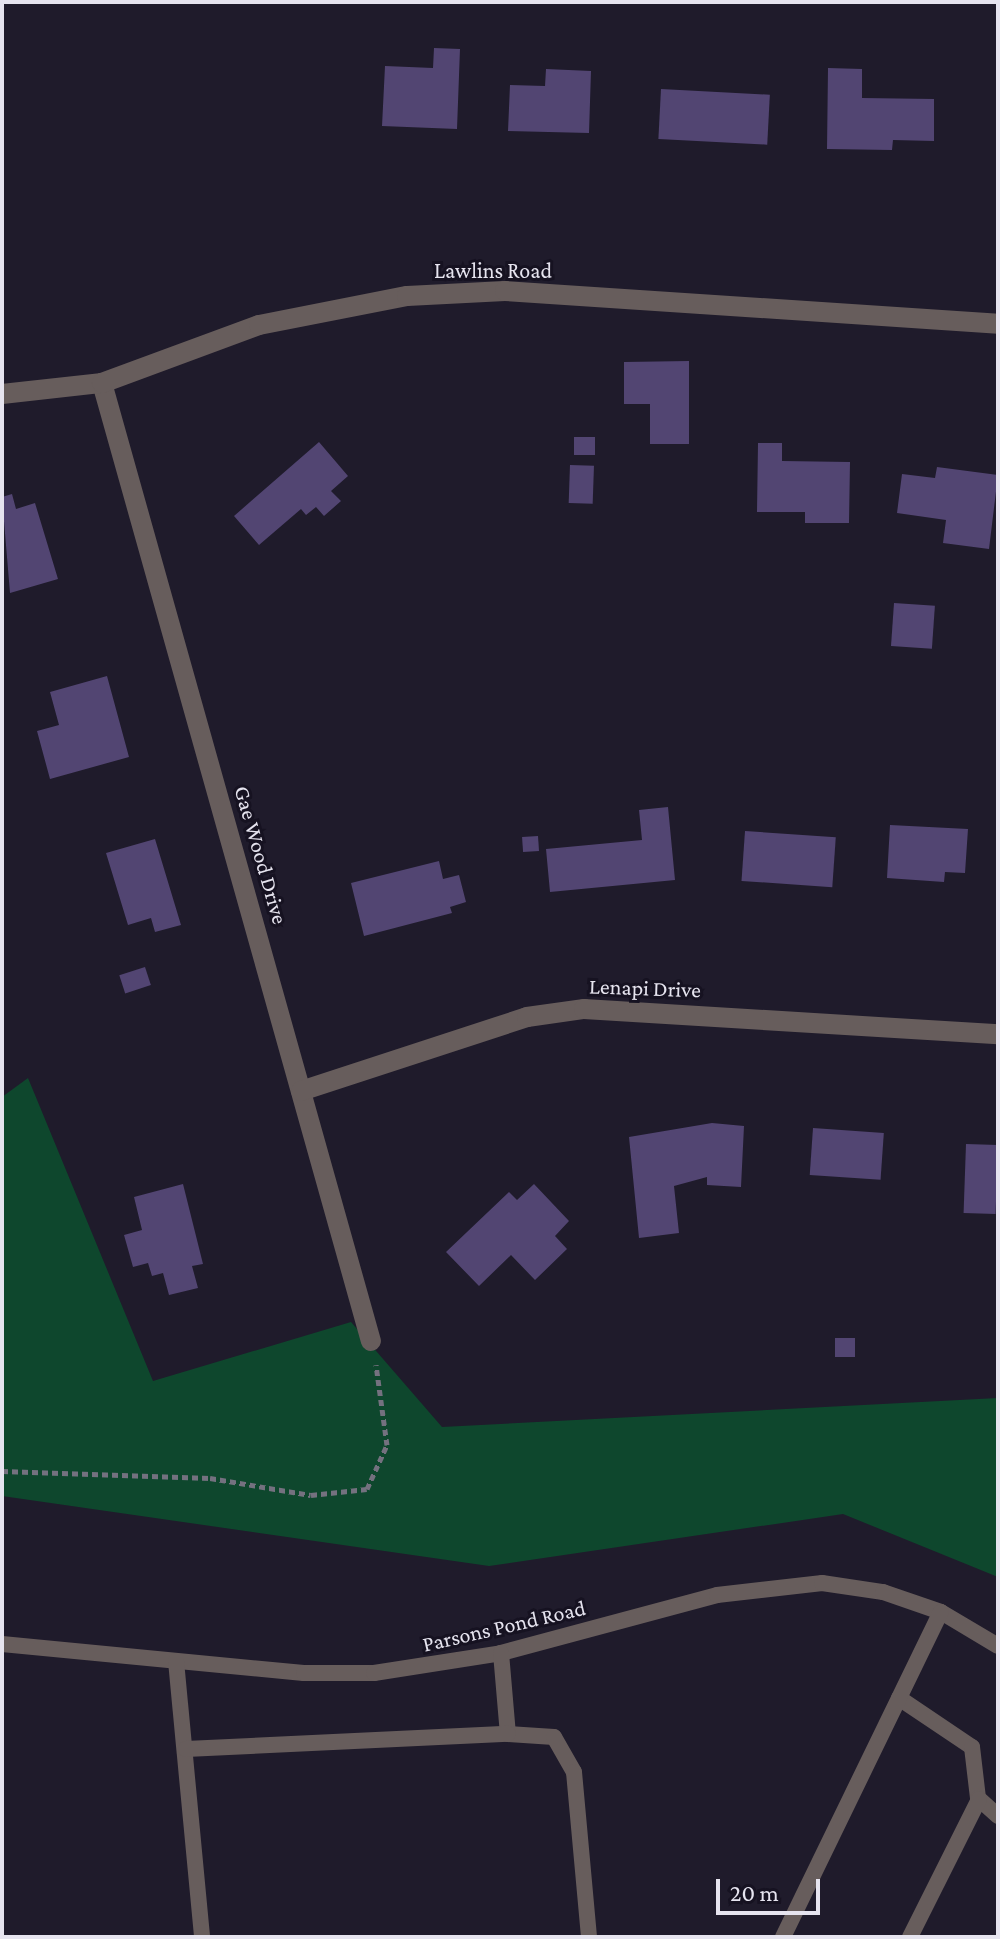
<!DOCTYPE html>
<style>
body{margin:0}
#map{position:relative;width:1000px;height:1939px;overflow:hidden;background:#1f1b2b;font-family:"Crimson Pro",serif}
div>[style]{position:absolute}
.green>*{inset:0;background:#0e472d}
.building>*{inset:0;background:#524572;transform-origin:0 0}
.path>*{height:5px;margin-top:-2.5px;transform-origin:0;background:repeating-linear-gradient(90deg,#74717f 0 6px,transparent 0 10px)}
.lane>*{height:16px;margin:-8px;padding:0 8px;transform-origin:8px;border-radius:8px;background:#675d5c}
.street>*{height:20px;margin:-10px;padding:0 10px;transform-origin:10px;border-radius:10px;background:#675d5c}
span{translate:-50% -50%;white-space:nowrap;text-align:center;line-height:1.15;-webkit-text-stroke:6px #161221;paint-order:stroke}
.street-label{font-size:22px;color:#e6e4ef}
.frame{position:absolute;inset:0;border:4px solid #e6e4ef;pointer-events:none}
.scale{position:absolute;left:716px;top:1879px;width:104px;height:36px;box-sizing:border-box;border:4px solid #e6e4ef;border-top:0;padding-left:10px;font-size:24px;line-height:28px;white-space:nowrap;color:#e6e4ef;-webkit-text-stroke:6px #161221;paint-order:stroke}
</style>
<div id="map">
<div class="green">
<div style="clip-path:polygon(28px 1078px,153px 1381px,351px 1322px,442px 1427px,998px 1398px,998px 1577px,843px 1514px,489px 1566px,2px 1496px,2px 1097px)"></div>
</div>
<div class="building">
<div style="clip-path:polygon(434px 48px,460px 49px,457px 129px,382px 126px,385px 66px,433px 68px)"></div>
<div style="clip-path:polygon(828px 68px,862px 69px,862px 98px,934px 99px,934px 141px,893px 140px,892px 150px,827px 149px)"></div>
<div style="clip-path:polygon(546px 69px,591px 71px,589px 133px,508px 131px,510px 85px,545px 86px)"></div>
<div style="left:661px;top:89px;width:109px;height:50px;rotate:3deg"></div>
<div style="clip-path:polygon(689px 361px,689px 444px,650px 444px,650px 404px,624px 404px,624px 362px)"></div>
<div style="left:574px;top:437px;width:21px;height:18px"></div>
<div style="clip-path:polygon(319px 442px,348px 476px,331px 491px,341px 501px,324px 516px,316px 507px,306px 515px,301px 509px,259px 545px,234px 516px)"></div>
<div style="clip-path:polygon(758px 443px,782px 443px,782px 461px,850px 462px,849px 523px,805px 523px,805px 512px,757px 512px)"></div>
<div style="left:570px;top:465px;width:24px;height:38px;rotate:2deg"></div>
<div style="clip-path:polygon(937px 467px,998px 475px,989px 549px,943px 543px,946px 520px,897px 513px,902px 474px,935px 478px)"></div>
<div style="clip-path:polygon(12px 494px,16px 509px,35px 503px,58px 579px,10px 593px,2px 497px)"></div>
<div style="left:894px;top:603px;width:41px;height:43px;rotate:4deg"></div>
<div style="clip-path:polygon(107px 676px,129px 757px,50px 779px,37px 731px,59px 725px,50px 692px)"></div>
<div style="clip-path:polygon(668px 807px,675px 880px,550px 892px,546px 849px,642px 840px,639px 810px)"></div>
<div style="clip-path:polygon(890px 825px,968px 829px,965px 873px,945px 872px,944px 882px,887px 878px)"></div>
<div style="left:745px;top:831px;width:91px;height:50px;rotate:4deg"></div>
<div style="left:538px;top:836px;width:15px;height:16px;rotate:86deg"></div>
<div style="clip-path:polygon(155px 839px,181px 925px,155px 932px,151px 918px,128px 925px,106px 853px)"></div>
<div style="clip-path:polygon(439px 861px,443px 879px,459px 875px,466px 902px,450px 907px,452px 913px,364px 936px,351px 883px)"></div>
<div style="left:145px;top:967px;width:19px;height:27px;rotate:72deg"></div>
<div style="clip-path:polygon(712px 1123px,744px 1126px,741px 1187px,707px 1185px,707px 1177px,674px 1186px,679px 1233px,639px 1238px,629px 1137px)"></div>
<div style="left:813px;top:1128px;width:71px;height:47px;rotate:4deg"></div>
<div style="left:966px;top:1144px;width:32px;height:69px;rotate:2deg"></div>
<div style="clip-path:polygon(183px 1184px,203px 1264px,192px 1266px,198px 1288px,169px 1295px,163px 1273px,152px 1276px,148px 1263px,133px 1267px,124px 1235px,142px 1230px,134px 1197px)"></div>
<div style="clip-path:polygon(534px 1184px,569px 1221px,555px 1236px,567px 1249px,535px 1280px,511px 1255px,479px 1286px,446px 1252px,509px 1192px,517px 1200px)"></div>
<div style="left:855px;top:1338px;width:19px;height:20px;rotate:90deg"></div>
</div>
<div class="path">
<div style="left:2px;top:1471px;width:208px;rotate:1.9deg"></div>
<div style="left:210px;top:1478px;width:102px;rotate:9.6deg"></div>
<div style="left:311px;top:1495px;width:56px;rotate:-6.1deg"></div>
<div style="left:367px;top:1489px;width:48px;rotate:-65.6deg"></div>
<div style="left:387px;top:1445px;width:81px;rotate:-97.8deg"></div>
</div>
<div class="lane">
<div style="left:2px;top:1644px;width:303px;rotate:5.5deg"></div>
<div style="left:304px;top:1673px;width:70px"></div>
<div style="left:374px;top:1673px;width:129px;rotate:-8.9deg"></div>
<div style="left:501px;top:1653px;width:224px;rotate:-15deg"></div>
<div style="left:717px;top:1595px;width:106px;rotate:-6.5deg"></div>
<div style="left:822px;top:1583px;width:62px;rotate:8.4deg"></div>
<div style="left:883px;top:1592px;width:61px;rotate:19deg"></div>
<div style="left:941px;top:1612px;width:66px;rotate:30.8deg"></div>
<div style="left:501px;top:1653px;width:81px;rotate:85.1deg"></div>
<div style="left:508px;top:1734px;width:46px;rotate:3.7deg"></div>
<div style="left:554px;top:1737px;width:40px;rotate:60.3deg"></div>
<div style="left:574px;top:1772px;width:166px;rotate:84.8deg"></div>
<div style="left:176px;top:1661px;width:277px;rotate:84.6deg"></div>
<div style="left:899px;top:1698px;width:88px;rotate:33.9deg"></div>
<div style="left:972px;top:1747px;width:51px;rotate:83.3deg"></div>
<div style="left:978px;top:1798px;width:27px;rotate:42deg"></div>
<div style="left:186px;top:1749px;width:322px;rotate:-2.7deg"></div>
<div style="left:783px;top:1937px;width:361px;rotate:-64.1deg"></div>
<div style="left:910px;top:1937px;width:154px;rotate:-63.4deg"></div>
</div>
<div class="street">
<div style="left:102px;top:383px;width:995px;rotate:74.32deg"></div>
<div style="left:2px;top:394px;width:101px;rotate:-6.3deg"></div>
<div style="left:102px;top:383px;width:167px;rotate:-20.3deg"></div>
<div style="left:259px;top:325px;width:151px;rotate:-11.1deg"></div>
<div style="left:407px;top:296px;width:98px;rotate:-2.9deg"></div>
<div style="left:505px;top:291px;width:494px;rotate:3.8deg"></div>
<div style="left:301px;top:1091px;width:238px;rotate:-18.1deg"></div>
<div style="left:527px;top:1017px;width:58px;rotate:-8deg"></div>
<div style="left:584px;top:1009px;width:415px;rotate:3.5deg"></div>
</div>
<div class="street-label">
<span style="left:493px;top:271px">Lawlins Road</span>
<span style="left:261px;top:855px;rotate:74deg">Gae Wood Drive</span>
<span style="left:645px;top:988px;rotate:2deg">Lenapi Drive</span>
<span style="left:504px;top:1626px;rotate:-13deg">Parsons Pond Road</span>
</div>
<div class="frame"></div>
<div class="scale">20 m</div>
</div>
